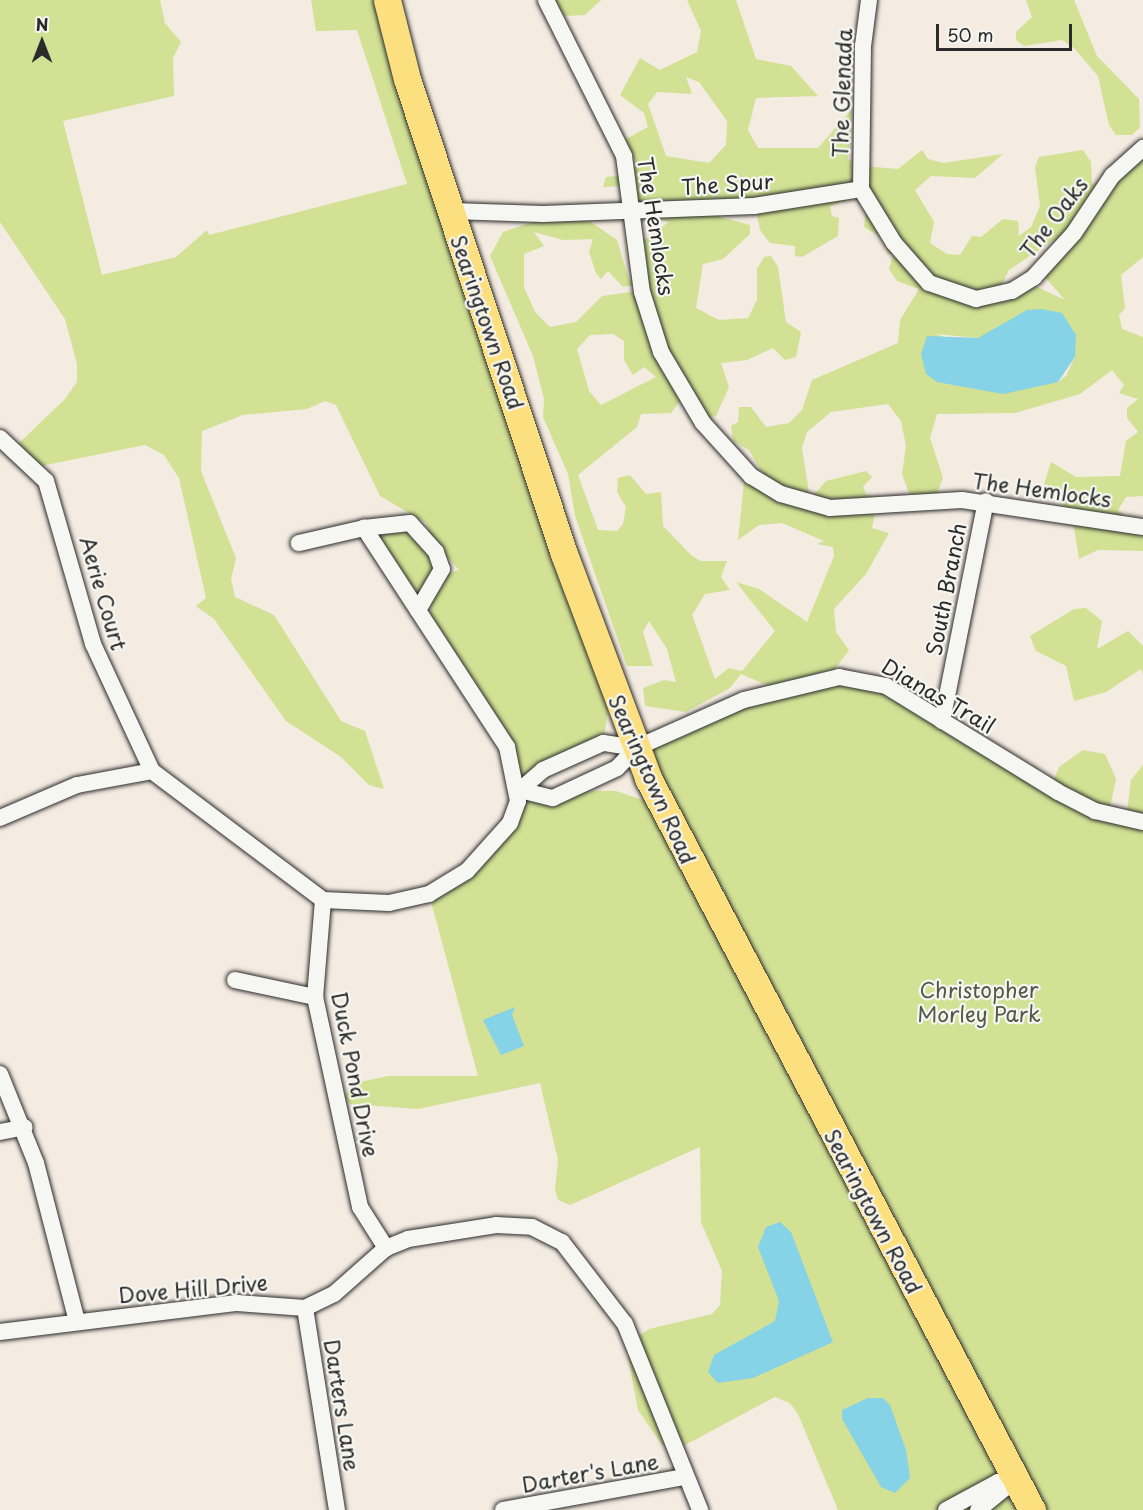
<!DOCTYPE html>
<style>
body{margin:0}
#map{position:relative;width:1143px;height:1510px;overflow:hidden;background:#f4ebe1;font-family:"Playpen Sans",sans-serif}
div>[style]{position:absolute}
.green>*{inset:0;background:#d2e194}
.water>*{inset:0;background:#86d2e6}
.roads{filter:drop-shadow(0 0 2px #2b2b2b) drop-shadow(0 0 2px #2b2b2b)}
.minor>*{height:16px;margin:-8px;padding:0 8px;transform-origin:8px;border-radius:8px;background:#f6f6f2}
.primary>*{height:27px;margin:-13.5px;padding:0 13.5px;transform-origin:13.5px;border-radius:13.5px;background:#fce080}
span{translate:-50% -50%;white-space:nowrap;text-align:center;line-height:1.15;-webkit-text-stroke:4.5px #f6f6f2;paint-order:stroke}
.street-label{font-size:21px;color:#2b2b2b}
.park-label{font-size:21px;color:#555845}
.north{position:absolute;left:12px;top:12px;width:60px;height:60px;-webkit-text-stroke:4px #f6f6f2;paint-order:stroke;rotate:0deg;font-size:16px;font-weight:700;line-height:24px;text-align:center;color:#2b2b2b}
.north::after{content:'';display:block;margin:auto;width:21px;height:27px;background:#2b2b2b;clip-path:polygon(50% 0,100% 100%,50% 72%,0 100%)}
.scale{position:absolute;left:936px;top:24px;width:136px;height:27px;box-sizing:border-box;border:3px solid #2b2b2b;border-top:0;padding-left:8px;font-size:18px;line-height:21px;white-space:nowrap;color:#2b2b2b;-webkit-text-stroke:4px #f6f6f2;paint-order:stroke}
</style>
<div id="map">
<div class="green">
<div style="clip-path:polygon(evenodd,0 0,160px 0,165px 23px,181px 42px,173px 58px,174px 96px,63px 121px,102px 275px,176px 257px,207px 230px,209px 235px,407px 184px,357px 30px,316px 31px,311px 0,387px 0,610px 698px,603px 743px,520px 790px,616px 791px,649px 802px,636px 748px,771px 687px,741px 674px,730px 688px,686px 712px,645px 706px,643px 688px,664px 680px,676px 682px,667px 649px,649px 621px,643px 632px,653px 666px,627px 666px,575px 516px,568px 474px,543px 417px,544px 399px,533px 356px,490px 256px,503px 232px,551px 216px,585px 218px,617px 240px,630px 283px,641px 242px,669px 222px,653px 216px,621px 186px,603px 187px,606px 177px,621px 176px,637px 164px,624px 140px,648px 127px,644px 113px,620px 95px,640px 58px,660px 70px,697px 52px,701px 31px,687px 0,736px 0,756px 59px,791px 66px,818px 96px,756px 98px,748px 130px,758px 148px,818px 148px,852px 109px,848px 159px,862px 166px,898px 169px,922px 150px,928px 159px,943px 163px,1003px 154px,975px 178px,931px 176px,915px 190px,934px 222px,930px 243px,947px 254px,960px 255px,972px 236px,981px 237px,1003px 219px,1018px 221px,1019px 236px,1031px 227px,1040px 206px,1035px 167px,1039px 157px,1083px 150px,1091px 162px,1092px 185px,1143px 147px,1143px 257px,1121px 275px,1125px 308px,1119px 315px,1122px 329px,1143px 337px,1143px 496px,1126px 497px,1118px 510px,1143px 532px,1143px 551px,1098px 550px,1079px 559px,1072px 515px,1044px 484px,1051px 462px,1076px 477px,1120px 476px,1126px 441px,1138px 432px,1127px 418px,1127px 408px,1138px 399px,1119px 393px,1124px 385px,1112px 370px,1080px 394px,1015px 413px,937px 414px,930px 438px,943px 478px,937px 493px,924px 498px,909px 493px,902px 474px,906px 446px,901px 421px,888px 404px,831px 412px,807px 432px,802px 448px,810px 499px,826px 481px,866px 471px,872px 477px,863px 487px,866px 494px,878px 498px,872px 528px,889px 533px,866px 574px,834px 609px,836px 632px,849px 650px,835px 669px,803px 678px,861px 678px,1054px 780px,1059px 767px,1083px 750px,1105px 754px,1116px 779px,1109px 813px,1127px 812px,1131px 780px,1143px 765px,1143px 1510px,838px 1510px,798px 1414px,790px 1403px,775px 1397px,685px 1445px,662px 1445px,638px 1410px,628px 1357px,637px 1337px,649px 1329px,712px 1314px,720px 1305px,722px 1271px,701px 1222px,700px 1147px,570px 1205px,558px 1200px,555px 1190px,558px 1160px,540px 1083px,418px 1109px,350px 1104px,345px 1097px,351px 1084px,388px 1076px,478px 1076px,429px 894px,510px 823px,516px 768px,430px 613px,434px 593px,449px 573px,459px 570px,435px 544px,426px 523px,380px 496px,336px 405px,325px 401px,307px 409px,243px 415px,202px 431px,201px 471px,236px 558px,231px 579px,235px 597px,274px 615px,341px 721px,365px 731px,384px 789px,369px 785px,341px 757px,286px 721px,214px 619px,196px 606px,206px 598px,179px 478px,164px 455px,145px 445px,36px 467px,15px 447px,65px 399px,77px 382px,77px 364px,65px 319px,0 222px,0 0,686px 77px,699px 82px,727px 121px,726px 145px,709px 163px,666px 156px,648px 104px,657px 92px,692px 94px,686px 77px,0 0,868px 184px,864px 227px,887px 241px,887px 254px,893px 254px,889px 269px,897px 281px,919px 289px,900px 320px,898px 343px,812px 380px,802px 410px,789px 423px,766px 427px,751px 407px,739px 407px,738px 422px,731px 426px,733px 441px,749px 450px,765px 478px,791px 504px,775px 501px,754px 481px,744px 483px,738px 540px,759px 525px,782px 523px,824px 541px,817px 544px,833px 547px,834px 556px,807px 622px,759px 589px,736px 582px,775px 631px,742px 671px,729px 668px,715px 679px,692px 615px,705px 594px,730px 590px,721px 577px,727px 561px,700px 561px,691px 555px,663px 526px,661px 492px,646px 494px,630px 475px,618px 478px,617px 492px,626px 507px,623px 524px,617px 531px,598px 530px,578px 475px,637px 427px,641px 414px,671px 413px,680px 401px,704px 419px,716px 416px,729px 387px,721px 363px,747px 360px,773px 348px,785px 360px,796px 357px,801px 332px,786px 322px,778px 267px,771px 256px,764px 257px,757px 269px,757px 300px,748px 318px,719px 320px,696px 308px,703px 264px,723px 259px,750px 234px,750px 225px,720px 217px,720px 200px,754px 199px,760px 230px,770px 243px,795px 246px,795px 256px,802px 257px,838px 236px,839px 218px,832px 216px,830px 206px,853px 198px,868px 184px,0 0,534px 232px,563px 240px,593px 239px,589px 252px,596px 273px,601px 279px,608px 271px,623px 287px,640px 284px,638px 291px,602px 296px,576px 322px,550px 327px,535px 312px,524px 287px,524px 254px,544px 246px,534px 232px,0 0,1055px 239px,1045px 277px,1065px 300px,1033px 285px,1001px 286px,1009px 270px,1055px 239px,0 0,1010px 323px,1075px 357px,1066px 376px,1058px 382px,936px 334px,978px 338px,1010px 323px,0 0,613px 334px,624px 341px,624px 360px,633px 375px,644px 367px,656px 377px,601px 405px,589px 391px,577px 349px,590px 335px,613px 334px)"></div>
<div style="clip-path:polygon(549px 0,601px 0,585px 15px,565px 16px)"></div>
<div style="clip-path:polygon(1026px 0,1074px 0,1097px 56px,1139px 99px,1140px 127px,1132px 135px,1116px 135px,1109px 125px,1098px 76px,1074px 48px,1062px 40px,1024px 46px,1016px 40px,1016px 32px,1032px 17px)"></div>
<div style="clip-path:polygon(407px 527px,438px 565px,418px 605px,371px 531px)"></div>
<div style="clip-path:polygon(1086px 608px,1102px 621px,1097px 649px,1128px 631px,1143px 646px,1143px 674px,1141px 669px,1106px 692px,1074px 701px,1066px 666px,1036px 651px,1030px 636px,1074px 609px)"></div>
</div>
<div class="water">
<div style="clip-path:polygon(1041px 309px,1062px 313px,1076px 335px,1075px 357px,1058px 382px,1003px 394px,937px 382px,926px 374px,921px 354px,927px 336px,978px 338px,1027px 310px)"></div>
<div style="clip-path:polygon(515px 1007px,512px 1015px,524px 1046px,501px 1055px,483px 1020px)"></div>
<div style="clip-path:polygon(780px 1222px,791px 1232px,833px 1342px,753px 1378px,718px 1383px,708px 1372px,714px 1355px,775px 1321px,779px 1301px,758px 1247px,766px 1227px)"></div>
<div style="clip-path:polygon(868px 1398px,883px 1398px,890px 1405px,906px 1450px,910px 1478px,895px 1493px,881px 1487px,842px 1419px,842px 1410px)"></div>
</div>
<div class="roads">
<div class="minor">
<div style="left:546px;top:0;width:174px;rotate:63.4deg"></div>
<div style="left:624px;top:156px;width:137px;rotate:82.5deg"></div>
<div style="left:642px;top:292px;width:63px;rotate:72.4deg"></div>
<div style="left:661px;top:352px;width:82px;rotate:59.4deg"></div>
<div style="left:703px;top:423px;width:72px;rotate:47.8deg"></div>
<div style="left:751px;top:476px;width:35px;rotate:31deg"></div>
<div style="left:781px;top:494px;width:51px;rotate:15.9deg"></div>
<div style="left:830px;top:508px;width:132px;rotate:-3.5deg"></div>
<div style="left:962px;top:500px;width:183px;rotate:8.5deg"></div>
<div style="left:869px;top:0;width:46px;rotate:97.4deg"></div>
<div style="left:863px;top:46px;width:143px;rotate:90.8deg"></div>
<div style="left:861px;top:189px;width:63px;rotate:58.6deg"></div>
<div style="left:894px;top:243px;width:53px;rotate:48.8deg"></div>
<div style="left:929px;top:283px;width:50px;rotate:18.8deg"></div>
<div style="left:976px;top:299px;width:37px;rotate:-13deg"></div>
<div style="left:1012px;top:291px;width:26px;rotate:-32deg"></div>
<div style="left:1034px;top:277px;width:59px;rotate:-47.7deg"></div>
<div style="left:1074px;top:233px;width:69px;rotate:-56.3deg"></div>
<div style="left:1112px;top:176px;width:42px;rotate:-42.1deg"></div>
<div style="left:451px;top:211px;width:92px;rotate:1.9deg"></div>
<div style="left:543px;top:214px;width:211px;rotate:-2.2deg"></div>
<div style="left:754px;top:206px;width:108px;rotate:-9deg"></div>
<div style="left:0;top:438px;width:63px;rotate:43.1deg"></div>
<div style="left:46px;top:481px;width:170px;rotate:73.9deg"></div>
<div style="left:93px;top:644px;width:140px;rotate:65.1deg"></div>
<div style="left:364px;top:528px;width:46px;rotate:-6.2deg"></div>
<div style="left:410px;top:523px;width:39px;rotate:48deg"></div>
<div style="left:436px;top:552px;width:18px;rotate:71deg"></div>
<div style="left:442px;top:569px;width:48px;rotate:120.3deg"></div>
<div style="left:942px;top:721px;width:224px;rotate:-78.7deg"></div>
<div style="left:636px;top:748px;width:33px;rotate:-171deg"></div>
<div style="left:603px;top:743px;width:66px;rotate:155.8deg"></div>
<div style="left:543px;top:770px;width:30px;rotate:139deg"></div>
<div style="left:520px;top:790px;width:34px;rotate:14deg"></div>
<div style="left:553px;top:798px;width:71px;rotate:-25.1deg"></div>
<div style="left:617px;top:768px;width:28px;rotate:-46deg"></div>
<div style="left:636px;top:748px;width:118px;rotate:-24deg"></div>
<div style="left:744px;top:700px;width:98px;rotate:-13.6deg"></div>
<div style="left:839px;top:677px;width:48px;rotate:10.8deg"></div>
<div style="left:886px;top:686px;width:202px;rotate:31.6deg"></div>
<div style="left:1058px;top:792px;width:42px;rotate:27.2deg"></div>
<div style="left:1095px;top:811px;width:49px;rotate:12.9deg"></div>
<div style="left:0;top:818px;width:84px;rotate:-23.2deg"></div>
<div style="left:77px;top:785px;width:76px;rotate:-10.6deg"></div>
<div style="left:152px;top:771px;width:214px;rotate:37deg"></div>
<div style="left:323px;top:900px;width:66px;rotate:2.6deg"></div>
<div style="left:389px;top:903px;width:41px;rotate:-12.7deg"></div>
<div style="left:429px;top:894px;width:44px;rotate:-31.2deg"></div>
<div style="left:467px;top:871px;width:64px;rotate:-48.1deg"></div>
<div style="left:510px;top:823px;width:23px;rotate:-70deg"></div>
<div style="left:518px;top:801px;width:55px;rotate:-101.5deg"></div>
<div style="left:507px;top:747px;width:262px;rotate:-123.1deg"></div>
<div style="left:364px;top:528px;width:67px;rotate:167deg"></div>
<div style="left:323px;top:900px;width:97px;rotate:94.7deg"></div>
<div style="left:315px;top:997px;width:215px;rotate:77.9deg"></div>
<div style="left:360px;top:1207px;width:49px;rotate:57.6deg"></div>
<div style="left:235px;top:980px;width:82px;rotate:12deg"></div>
<div style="left:0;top:1074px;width:96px;rotate:68deg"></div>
<div style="left:36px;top:1163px;width:163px;rotate:75.5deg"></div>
<div style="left:0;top:1132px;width:25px;rotate:-11deg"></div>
<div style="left:305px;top:1308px;width:205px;rotate:81deg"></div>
<div style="left:0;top:1332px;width:239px;rotate:-7deg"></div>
<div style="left:237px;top:1303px;width:68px;rotate:4.2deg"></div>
<div style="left:305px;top:1308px;width:32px;rotate:-26deg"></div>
<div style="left:334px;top:1294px;width:69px;rotate:-41.5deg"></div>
<div style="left:386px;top:1248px;width:24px;rotate:-22deg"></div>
<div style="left:408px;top:1239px;width:89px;rotate:-9deg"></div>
<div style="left:496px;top:1225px;width:36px;rotate:3deg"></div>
<div style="left:532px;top:1227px;width:34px;rotate:27deg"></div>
<div style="left:562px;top:1242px;width:103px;rotate:52.5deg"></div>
<div style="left:625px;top:1324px;width:201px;rotate:68deg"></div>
<div style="left:503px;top:1510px;width:185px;rotate:-10.3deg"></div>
<div style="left:946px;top:1510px;width:59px;rotate:-28.3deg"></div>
<div style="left:998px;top:1482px;width:18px;rotate:-9deg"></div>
<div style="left:1016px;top:1479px;width:49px;rotate:140.8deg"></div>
</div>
<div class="primary">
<div style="left:387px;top:0;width:81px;rotate:75.8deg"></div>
<div style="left:407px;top:79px;width:500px;rotate:71.71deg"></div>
<div style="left:564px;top:554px;width:239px;rotate:69.4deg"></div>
<div style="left:648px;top:778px;width:827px;rotate:62.32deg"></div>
</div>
</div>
<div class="street-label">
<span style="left:841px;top:93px;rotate:-88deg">The Glenada</span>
<span style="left:727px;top:183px;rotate:-4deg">The Spur</span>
<span style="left:1053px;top:217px;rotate:-52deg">The Oaks</span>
<span style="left:657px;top:226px;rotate:81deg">The Hemlocks</span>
<span style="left:488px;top:322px;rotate:71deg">Searingtown Road</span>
<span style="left:1042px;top:489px;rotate:8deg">The Hemlocks</span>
<span style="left:945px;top:589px;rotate:-79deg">South Branch</span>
<span style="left:104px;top:593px;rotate:74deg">Aerie Court</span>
<span style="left:939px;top:695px;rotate:30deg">Dianas Trail</span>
<span style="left:653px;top:779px;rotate:66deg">Searingtown Road</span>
<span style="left:356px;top:1074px;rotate:79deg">Duck Pond Drive</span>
<span style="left:874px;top:1211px;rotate:62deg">Searingtown Road</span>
<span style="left:193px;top:1288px;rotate:-5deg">Dove Hill Drive</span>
<span style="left:343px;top:1405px;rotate:81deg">Darters Lane</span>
<span style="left:590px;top:1472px;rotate:-10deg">Darter's Lane</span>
</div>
<div class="park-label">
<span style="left:979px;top:1001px">Christopher<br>Morley Park</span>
</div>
<div class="north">N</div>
<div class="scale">50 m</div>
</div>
